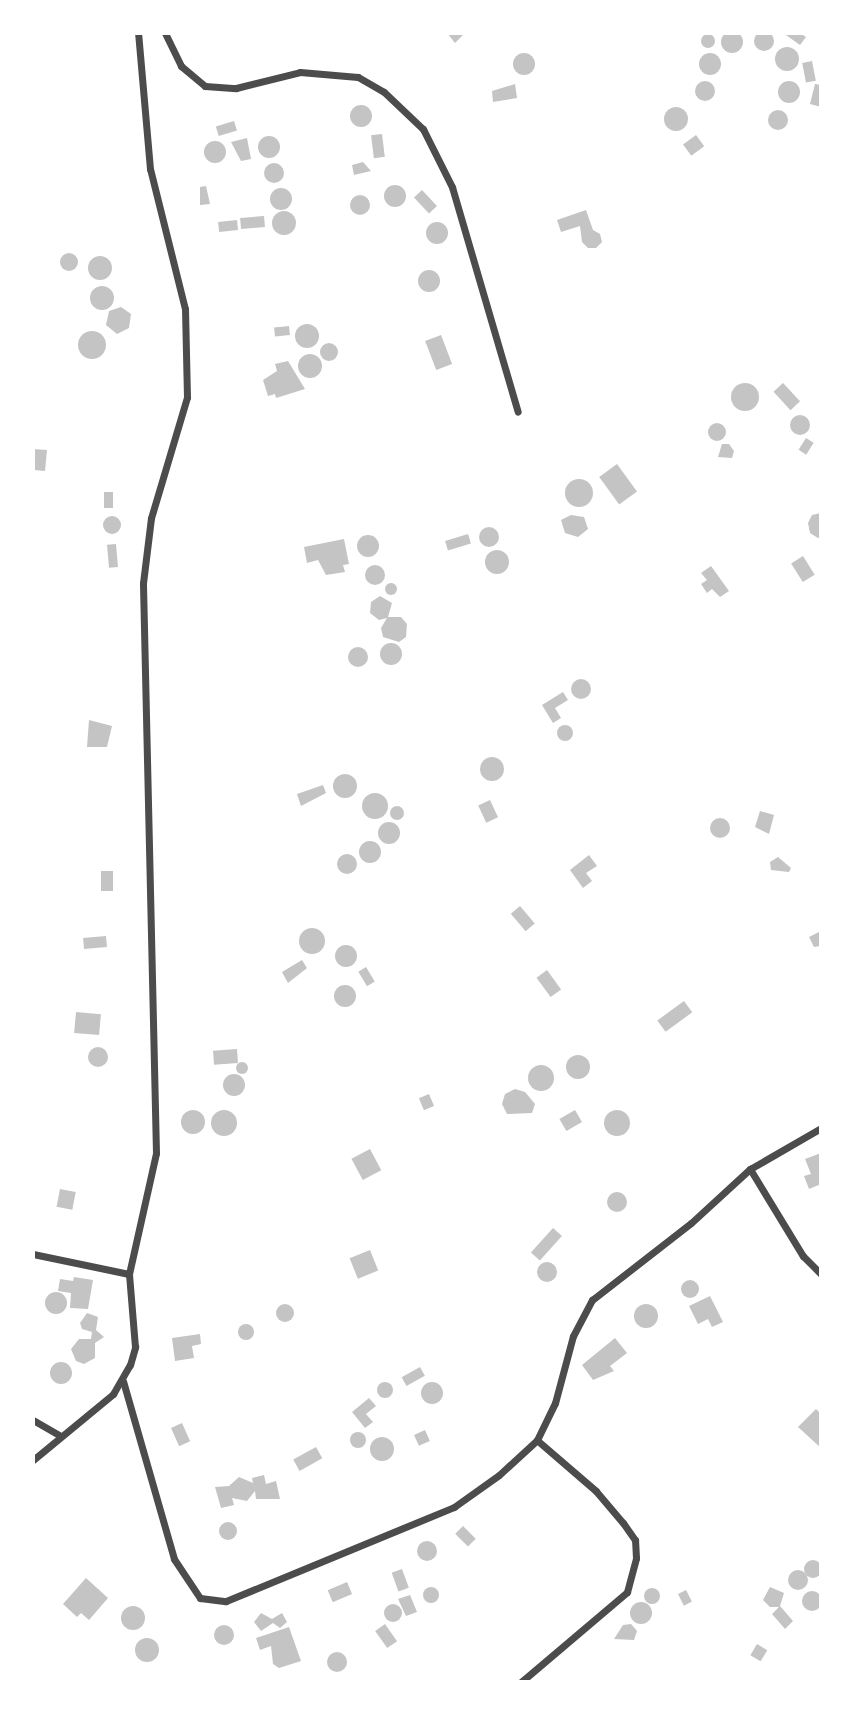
<!DOCTYPE html>
<style>
body{margin:0}
#map{position:relative;width:854px;height:1715px;overflow:hidden;background:#fff;font-family:"Space Grotesk",sans-serif}
div>[style]{position:absolute}
.building>*{inset:0;background:#c4c4c4;transform-origin:0 0}
.round{border-radius:50%}
.minor>*{height:7px;margin:-3.5px;padding:0 3.5px;transform-origin:3.5px;border-radius:3.5px;background:#4c4c4c}
span{translate:-50% -50%;white-space:nowrap;text-align:center;line-height:1.15;-webkit-text-stroke:5px #fff;paint-order:stroke}
.frame{position:absolute;inset:0;border:35px solid #fff;pointer-events:none}
</style>
<div id="map">
<div class="building">
<div class="round" style="left:754px;top:31px;width:20px;height:20px"></div>
<div class="round" style="left:721px;top:31px;width:22px;height:22px"></div>
<div style="clip-path:polygon(447px 33px,465px 33px,455px 43px)"></div>
<div style="clip-path:polygon(783px 33px,800px 33px,806px 37px,800px 45px)"></div>
<div class="round" style="left:701px;top:34px;width:14px;height:14px"></div>
<div class="round" style="left:775px;top:47px;width:24px;height:24px"></div>
<div class="round" style="left:699px;top:53px;width:22px;height:22px"></div>
<div class="round" style="left:513px;top:53px;width:22px;height:22px"></div>
<div style="left:812px;top:61px;width:20px;height:10px;rotate:79deg"></div>
<div class="round" style="left:778px;top:81px;width:22px;height:22px"></div>
<div class="round" style="left:695px;top:81px;width:20px;height:20px"></div>
<div style="clip-path:polygon(515px 84px,517px 98px,493px 102px,492px 91px)"></div>
<div style="clip-path:polygon(815px 84px,821px 85px,821px 107px,810px 104px)"></div>
<div class="round" style="left:350px;top:105px;width:22px;height:22px"></div>
<div class="round" style="left:664px;top:107px;width:24px;height:24px"></div>
<div class="round" style="left:768px;top:110px;width:20px;height:20px"></div>
<div style="left:234px;top:121px;width:10px;height:19px;rotate:73deg"></div>
<div style="left:382px;top:134px;width:23px;height:11px;rotate:83deg"></div>
<div style="left:696px;top:135px;width:14px;height:16px;rotate:54deg"></div>
<div class="round" style="left:258px;top:136px;width:22px;height:22px"></div>
<div style="clip-path:polygon(247px 138px,251px 159px,241px 161px,231px 142px)"></div>
<div class="round" style="left:204px;top:141px;width:22px;height:22px"></div>
<div style="clip-path:polygon(363px 162px,371px 171px,354px 175px,352px 165px)"></div>
<div class="round" style="left:264px;top:163px;width:20px;height:20px"></div>
<div class="round" style="left:384px;top:185px;width:22px;height:22px"></div>
<div style="clip-path:polygon(206px 186px,210px 204px,200px 205px,200px 187px)"></div>
<div class="round" style="left:270px;top:188px;width:22px;height:22px"></div>
<div style="left:422px;top:190px;width:22px;height:11px;rotate:47deg"></div>
<div class="round" style="left:350px;top:195px;width:20px;height:20px"></div>
<div style="clip-path:polygon(586px 210px,593px 230px,600px 234px,602px 242px,596px 248px,588px 248px,582px 242px,580px 226px,561px 232px,557px 220px)"></div>
<div class="round" style="left:272px;top:211px;width:24px;height:24px"></div>
<div style="left:264px;top:216px;width:11px;height:24px;rotate:85deg"></div>
<div style="left:237px;top:220px;width:10px;height:19px;rotate:84deg"></div>
<div class="round" style="left:426px;top:222px;width:22px;height:22px"></div>
<div class="round" style="left:60px;top:253px;width:18px;height:18px"></div>
<div class="round" style="left:88px;top:256px;width:24px;height:24px"></div>
<div class="round" style="left:418px;top:270px;width:22px;height:22px"></div>
<div class="round" style="left:90px;top:286px;width:24px;height:24px"></div>
<div style="clip-path:polygon(121px 307px,131px 314px,129px 328px,117px 334px,106px 325px,109px 311px)"></div>
<div class="round" style="left:295px;top:324px;width:24px;height:24px"></div>
<div style="left:289px;top:326px;width:9px;height:15px;rotate:84deg"></div>
<div class="round" style="left:78px;top:331px;width:28px;height:28px"></div>
<div style="left:441px;top:335px;width:31px;height:17px;rotate:69deg"></div>
<div class="round" style="left:320px;top:343px;width:18px;height:18px"></div>
<div class="round" style="left:298px;top:354px;width:24px;height:24px"></div>
<div style="clip-path:polygon(288px 361px,305px 389px,276px 398px,275px 394px,268px 396px,263px 380px,277px 371px,275px 364px)"></div>
<div style="left:783px;top:383px;width:25px;height:13px;rotate:47deg"></div>
<div class="round" style="left:731px;top:383px;width:28px;height:28px"></div>
<div class="round" style="left:790px;top:415px;width:20px;height:20px"></div>
<div class="round" style="left:708px;top:423px;width:18px;height:18px"></div>
<div style="left:806px;top:438px;width:9px;height:14px;rotate:32deg"></div>
<div style="clip-path:polygon(722px 444px,729px 444px,734px 451px,732px 458px,718px 457px)"></div>
<div style="clip-path:polygon(33px 449px,47px 450px,45px 471px,34px 470px)"></div>
<div style="left:617px;top:464px;width:34px;height:22px;rotate:54deg"></div>
<div class="round" style="left:565px;top:479px;width:28px;height:28px"></div>
<div style="left:104px;top:492px;width:9px;height:16px"></div>
<div style="clip-path:polygon(821px 513px,821px 537px,818px 538px,810px 533px,808px 523px,812px 515px)"></div>
<div style="clip-path:polygon(571px 515px,584px 517px,588px 529px,578px 537px,565px 533px,561px 520px)"></div>
<div class="round" style="left:103px;top:516px;width:18px;height:18px"></div>
<div class="round" style="left:479px;top:527px;width:20px;height:20px"></div>
<div style="left:468px;top:534px;width:10px;height:24px;rotate:73deg"></div>
<div class="round" style="left:357px;top:535px;width:22px;height:22px"></div>
<div style="clip-path:polygon(344px 539px,349px 564px,343px 565px,345px 572px,326px 575px,318px 560px,307px 563px,304px 547px)"></div>
<div style="left:116px;top:544px;width:23px;height:9px;rotate:85deg"></div>
<div class="round" style="left:485px;top:550px;width:24px;height:24px"></div>
<div style="left:803px;top:556px;width:22px;height:14px;rotate:58deg"></div>
<div class="round" style="left:365px;top:565px;width:20px;height:20px"></div>
<div style="clip-path:polygon(711px 566px,729px 591px,720px 597px,712px 589px,707px 593px,701px 584px,707px 580px,701px 573px)"></div>
<div class="round" style="left:385px;top:583px;width:12px;height:12px"></div>
<div style="clip-path:polygon(380px 596px,392px 603px,388px 617px,401px 617px,407px 624px,406px 637px,399px 642px,383px 637px,381px 628px,387px 618px,379px 620px,370px 613px,371px 602px)"></div>
<div class="round" style="left:380px;top:643px;width:22px;height:22px"></div>
<div class="round" style="left:348px;top:647px;width:20px;height:20px"></div>
<div class="round" style="left:571px;top:679px;width:20px;height:20px"></div>
<div style="clip-path:polygon(563px 692px,568px 700px,555px 708px,561px 718px,553px 723px,542px 705px)"></div>
<div style="clip-path:polygon(89px 720px,112px 726px,107px 747px,87px 747px)"></div>
<div class="round" style="left:557px;top:725px;width:16px;height:16px"></div>
<div class="round" style="left:480px;top:757px;width:24px;height:24px"></div>
<div class="round" style="left:333px;top:774px;width:24px;height:24px"></div>
<div style="clip-path:polygon(323px 785px,326px 793px,301px 806px,297px 794px)"></div>
<div class="round" style="left:362px;top:793px;width:26px;height:26px"></div>
<div style="left:490px;top:800px;width:19px;height:13px;rotate:65deg"></div>
<div class="round" style="left:390px;top:806px;width:14px;height:14px"></div>
<div style="clip-path:polygon(760px 811px,774px 815px,769px 834px,755px 827px)"></div>
<div class="round" style="left:710px;top:818px;width:20px;height:20px"></div>
<div class="round" style="left:378px;top:822px;width:22px;height:22px"></div>
<div class="round" style="left:359px;top:841px;width:22px;height:22px"></div>
<div class="round" style="left:337px;top:854px;width:20px;height:20px"></div>
<div style="clip-path:polygon(589px 855px,597px 866px,586px 873px,592px 881px,583px 888px,570px 870px)"></div>
<div style="clip-path:polygon(778px 857px,791px 868px,789px 872px,771px 870px,770px 862px)"></div>
<div style="left:101px;top:871px;width:12px;height:20px"></div>
<div style="left:520px;top:906px;width:23px;height:12px;rotate:50deg"></div>
<div class="round" style="left:299px;top:928px;width:26px;height:26px"></div>
<div style="clip-path:polygon(819px 932px,821px 946px,814px 947px,809px 937px)"></div>
<div style="left:106px;top:936px;width:11px;height:23px;rotate:85deg"></div>
<div class="round" style="left:335px;top:945px;width:22px;height:22px"></div>
<div style="clip-path:polygon(302px 960px,307px 968px,288px 983px,282px 972px)"></div>
<div style="left:366px;top:967px;width:17px;height:9px;rotate:59deg"></div>
<div style="left:547px;top:970px;width:24px;height:13px;rotate:54deg"></div>
<div class="round" style="left:334px;top:985px;width:22px;height:22px"></div>
<div style="left:684px;top:1001px;width:14px;height:33px;rotate:54deg"></div>
<div style="left:76px;top:1012px;width:25px;height:21px;rotate:5deg"></div>
<div class="round" style="left:88px;top:1047px;width:20px;height:20px"></div>
<div style="left:237px;top:1049px;width:14px;height:24px;rotate:86deg"></div>
<div class="round" style="left:566px;top:1055px;width:24px;height:24px"></div>
<div class="round" style="left:236px;top:1062px;width:12px;height:12px"></div>
<div class="round" style="left:528px;top:1065px;width:26px;height:26px"></div>
<div class="round" style="left:223px;top:1074px;width:22px;height:22px"></div>
<div style="clip-path:polygon(515px 1089px,525px 1092px,535px 1104px,532px 1113px,507px 1114px,502px 1104px,505px 1094px)"></div>
<div style="left:429px;top:1094px;width:13px;height:11px;rotate:67deg"></div>
<div style="left:575px;top:1110px;width:14px;height:18px;rotate:60deg"></div>
<div class="round" style="left:211px;top:1110px;width:26px;height:26px"></div>
<div class="round" style="left:181px;top:1110px;width:24px;height:24px"></div>
<div class="round" style="left:604px;top:1110px;width:26px;height:26px"></div>
<div style="left:370px;top:1149px;width:24px;height:21px;rotate:62deg"></div>
<div style="clip-path:polygon(821px 1153px,821px 1184px,809px 1189px,804px 1176px,811px 1174px,805px 1159px)"></div>
<div style="left:60px;top:1189px;width:16px;height:18px;rotate:11deg"></div>
<div class="round" style="left:607px;top:1192px;width:20px;height:20px"></div>
<div style="left:553px;top:1228px;width:12px;height:33px;rotate:42deg"></div>
<div style="left:370px;top:1250px;width:22px;height:22px;rotate:68deg"></div>
<div class="round" style="left:537px;top:1262px;width:20px;height:20px"></div>
<div style="clip-path:polygon(74px 1277px,93px 1280px,88px 1309px,70px 1308px,71px 1293px,58px 1291px,60px 1279px,73px 1281px)"></div>
<div class="round" style="left:681px;top:1280px;width:18px;height:18px"></div>
<div class="round" style="left:45px;top:1292px;width:22px;height:22px"></div>
<div style="clip-path:polygon(710px 1296px,723px 1322px,712px 1327px,708px 1319px,698px 1324px,689px 1306px)"></div>
<div class="round" style="left:634px;top:1304px;width:24px;height:24px"></div>
<div class="round" style="left:276px;top:1304px;width:18px;height:18px"></div>
<div style="clip-path:polygon(87px 1313px,98px 1317px,96px 1330px,104px 1337px,95px 1343px,95px 1358px,84px 1364px,76px 1361px,71px 1349px,79px 1339px,91px 1339px,92px 1332px,82px 1329px,80px 1323px)"></div>
<div class="round" style="left:238px;top:1324px;width:16px;height:16px"></div>
<div style="clip-path:polygon(200px 1334px,201px 1344px,192px 1346px,194px 1358px,175px 1361px,172px 1338px)"></div>
<div style="clip-path:polygon(615px 1338px,627px 1353px,610px 1366px,614px 1371px,593px 1380px,582px 1365px)"></div>
<div class="round" style="left:50px;top:1362px;width:22px;height:22px"></div>
<div style="left:420px;top:1367px;width:10px;height:21px;rotate:61deg"></div>
<div class="round" style="left:421px;top:1382px;width:22px;height:22px"></div>
<div class="round" style="left:377px;top:1382px;width:16px;height:16px"></div>
<div style="clip-path:polygon(369px 1398px,376px 1406px,366px 1414px,373px 1422px,365px 1428px,352px 1412px)"></div>
<div style="clip-path:polygon(816px 1409px,821px 1414px,821px 1448px,798px 1427px)"></div>
<div style="left:182px;top:1423px;width:20px;height:12px;rotate:66deg"></div>
<div style="left:425px;top:1430px;width:12px;height:12px;rotate:66deg"></div>
<div class="round" style="left:350px;top:1432px;width:16px;height:16px"></div>
<div class="round" style="left:370px;top:1437px;width:24px;height:24px"></div>
<div style="left:316px;top:1447px;width:13px;height:26px;rotate:61deg"></div>
<div style="clip-path:polygon(264px 1475px,266px 1484px,276px 1481px,280px 1499px,256px 1499px,255px 1491px,247px 1501px,232px 1498px,234px 1505px,221px 1508px,215px 1487px,229px 1486px,239px 1477px,253px 1483px,252px 1478px)"></div>
<div class="round" style="left:219px;top:1522px;width:18px;height:18px"></div>
<div style="left:463px;top:1526px;width:18px;height:11px;rotate:45deg"></div>
<div class="round" style="left:417px;top:1541px;width:20px;height:20px"></div>
<div class="round" style="left:804px;top:1560px;width:18px;height:18px"></div>
<div style="left:402px;top:1569px;width:20px;height:11px;rotate:70deg"></div>
<div class="round" style="left:788px;top:1570px;width:20px;height:20px"></div>
<div style="clip-path:polygon(86px 1578px,108px 1598px,89px 1620px,81px 1613px,77px 1617px,63px 1604px)"></div>
<div style="left:347px;top:1582px;width:13px;height:21px;rotate:67deg"></div>
<div class="round" style="left:423px;top:1587px;width:16px;height:16px"></div>
<div style="clip-path:polygon(770px 1587px,784px 1593px,780px 1606px,793px 1621px,785px 1629px,772px 1614px,779px 1607px,770px 1607px,763px 1600px)"></div>
<div class="round" style="left:644px;top:1588px;width:16px;height:16px"></div>
<div style="left:686px;top:1590px;width:13px;height:9px;rotate:63deg"></div>
<div class="round" style="left:802px;top:1591px;width:20px;height:20px"></div>
<div style="clip-path:polygon(410px 1595px,417px 1612px,406px 1616px,398px 1599px)"></div>
<div class="round" style="left:630px;top:1602px;width:22px;height:22px"></div>
<div class="round" style="left:384px;top:1604px;width:18px;height:18px"></div>
<div class="round" style="left:121px;top:1606px;width:24px;height:24px"></div>
<div style="clip-path:polygon(261px 1613px,272px 1619px,282px 1613px,287px 1622px,280px 1628px,273px 1623px,261px 1631px,254px 1622px)"></div>
<div style="left:385px;top:1624px;width:21px;height:12px;rotate:55deg"></div>
<div style="clip-path:polygon(631px 1624px,637px 1631px,634px 1640px,614px 1639px,623px 1625px)"></div>
<div class="round" style="left:214px;top:1625px;width:20px;height:20px"></div>
<div style="clip-path:polygon(289px 1627px,301px 1661px,279px 1668px,273px 1664px,271px 1646px,260px 1650px,256px 1638px)"></div>
<div class="round" style="left:135px;top:1638px;width:24px;height:24px"></div>
<div style="left:757px;top:1644px;width:12px;height:13px;rotate:31deg"></div>
<div class="round" style="left:327px;top:1652px;width:20px;height:20px"></div>
</div>
<div class="minor">
<div style="left:165px;top:33px;width:37px;rotate:64deg"></div>
<div style="left:181px;top:66px;width:31px;rotate:40deg"></div>
<div style="left:205px;top:86px;width:31px;rotate:4deg"></div>
<div style="left:236px;top:88px;width:66px;rotate:-14deg"></div>
<div style="left:300px;top:72px;width:58px;rotate:4.9deg"></div>
<div style="left:358px;top:77px;width:30px;rotate:30deg"></div>
<div style="left:384px;top:92px;width:54px;rotate:43.5deg"></div>
<div style="left:423px;top:129px;width:65px;rotate:63.4deg"></div>
<div style="left:452px;top:187px;width:234px;rotate:73.7deg"></div>
<div style="left:750px;top:1169px;width:102px;rotate:58.7deg"></div>
<div style="left:803px;top:1256px;width:25px;rotate:45deg"></div>
<div style="left:33px;top:1254px;width:98px;rotate:11.8deg"></div>
<div style="left:123px;top:1381px;width:185px;rotate:74deg"></div>
<div style="left:174px;top:1559px;width:47px;rotate:56.3deg"></div>
<div style="left:200px;top:1598px;width:26px;rotate:7deg"></div>
<div style="left:226px;top:1601px;width:247px;rotate:-22.4deg"></div>
<div style="left:454px;top:1507px;width:55px;rotate:-35.4deg"></div>
<div style="left:499px;top:1475px;width:52px;rotate:-42.6deg"></div>
<div style="left:537px;top:1440px;width:41px;rotate:-64.1deg"></div>
<div style="left:555px;top:1403px;width:69px;rotate:-75deg"></div>
<div style="left:573px;top:1336px;width:41px;rotate:-62.2deg"></div>
<div style="left:592px;top:1300px;width:125px;rotate:-37.9deg"></div>
<div style="left:691px;top:1223px;width:80px;rotate:-42.5deg"></div>
<div style="left:750px;top:1169px;width:82px;rotate:-30deg"></div>
<div style="left:33px;top:1420px;width:30px;rotate:30deg"></div>
<div style="left:33px;top:1460px;width:104px;rotate:-39.5deg"></div>
<div style="left:113px;top:1394px;width:34px;rotate:-60deg"></div>
<div style="left:130px;top:1365px;width:19px;rotate:-74deg"></div>
<div style="left:135px;top:1347px;width:73px;rotate:-94.7deg"></div>
<div style="left:129px;top:1274px;width:124px;rotate:-77.4deg"></div>
<div style="left:156px;top:1153px;width:570px;rotate:-91.31deg"></div>
<div style="left:143px;top:583px;width:65px;rotate:-83deg"></div>
<div style="left:151px;top:518px;width:126px;rotate:-73.4deg"></div>
<div style="left:187px;top:397px;width:88px;rotate:-91.3deg"></div>
<div style="left:185px;top:309px;width:144px;rotate:-104deg"></div>
<div style="left:150px;top:169px;width:137px;rotate:-95deg"></div>
<div style="left:521px;top:1682px;width:139px;rotate:-40.3deg"></div>
<div style="left:627px;top:1592px;width:35px;rotate:-75deg"></div>
<div style="left:636px;top:1558px;width:18px;rotate:-93deg"></div>
<div style="left:635px;top:1540px;width:21px;rotate:-125deg"></div>
<div style="left:623px;top:1523px;width:42px;rotate:-130.2deg"></div>
<div style="left:596px;top:1491px;width:78px;rotate:-139.2deg"></div>
</div>
<div class="frame"></div>
</div>
